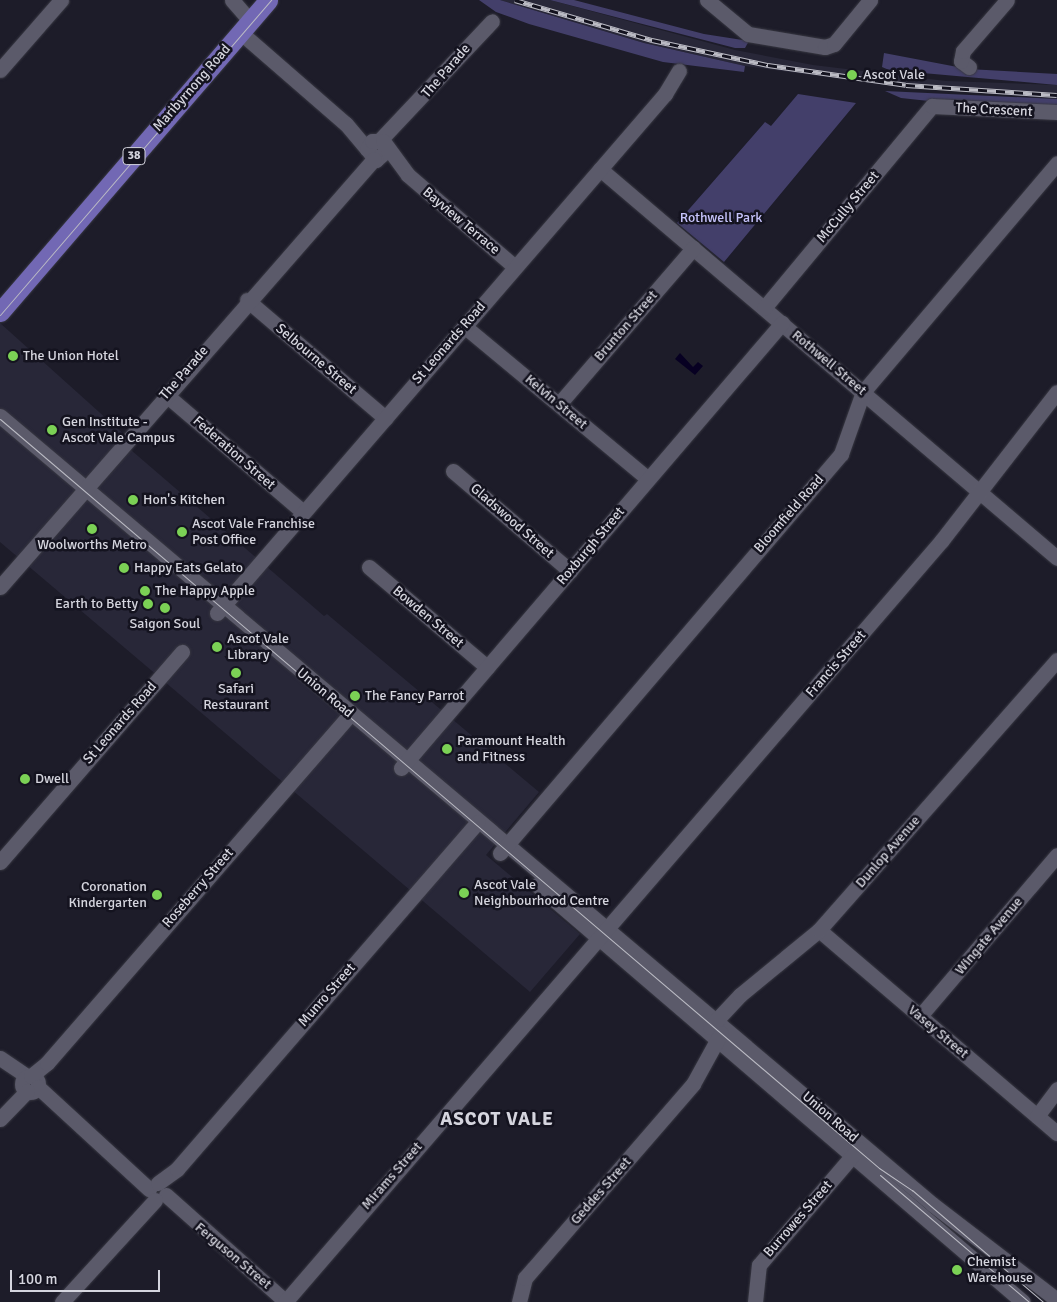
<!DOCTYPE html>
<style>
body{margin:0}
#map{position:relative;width:1057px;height:1302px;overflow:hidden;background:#1d1c29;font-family:Signika,sans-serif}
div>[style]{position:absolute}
.built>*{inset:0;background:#282738}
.green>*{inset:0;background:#433f6a}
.water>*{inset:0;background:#070022}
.roads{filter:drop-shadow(0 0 1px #383842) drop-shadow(0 0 1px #383842)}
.minor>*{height:15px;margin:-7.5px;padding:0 7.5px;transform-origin:7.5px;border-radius:7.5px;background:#5b5a6a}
.minor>.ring{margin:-7.5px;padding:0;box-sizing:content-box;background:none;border:15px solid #5b5a6a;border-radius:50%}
.major>*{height:19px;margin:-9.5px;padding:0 9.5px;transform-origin:9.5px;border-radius:9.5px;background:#7268b4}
.tram>*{height:1px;margin:-0.5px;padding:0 0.5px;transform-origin:0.5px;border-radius:0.5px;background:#bbbbc4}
.rail>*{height:5px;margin-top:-2.5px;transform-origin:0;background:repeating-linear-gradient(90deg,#14131f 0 9px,#bbbbc4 0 18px);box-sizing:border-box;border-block:1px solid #bbbbc4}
.dots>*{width:14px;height:14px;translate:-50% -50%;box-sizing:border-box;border:2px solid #14131f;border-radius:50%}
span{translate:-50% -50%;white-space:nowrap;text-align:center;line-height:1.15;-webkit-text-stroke:5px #14131f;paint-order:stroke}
.shield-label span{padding:1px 4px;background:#14131f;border:1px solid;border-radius:4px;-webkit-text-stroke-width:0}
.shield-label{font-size:12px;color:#d5d5de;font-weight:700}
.street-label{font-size:14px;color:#d5d5de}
.poi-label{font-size:14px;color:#d5d5de}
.left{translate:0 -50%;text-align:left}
.right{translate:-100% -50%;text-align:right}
.park-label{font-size:14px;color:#c6c3fb}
.district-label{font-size:19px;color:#d5d5de;font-weight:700;letter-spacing:1px}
.scale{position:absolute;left:10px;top:1270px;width:150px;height:22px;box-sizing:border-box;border:2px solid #d5d5de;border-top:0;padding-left:6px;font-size:15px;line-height:18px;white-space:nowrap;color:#d5d5de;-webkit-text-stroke:4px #14131f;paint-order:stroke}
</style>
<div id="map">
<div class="built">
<div style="clip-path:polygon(500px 0,550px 0,735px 50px,813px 65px,946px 81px,1057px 85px,1057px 99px,894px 86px,745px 66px,644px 43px)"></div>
<div style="clip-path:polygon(0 323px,128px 438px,124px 444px,324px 616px,327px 614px,539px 792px,486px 855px,580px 934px,530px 992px,0 542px)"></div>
</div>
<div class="green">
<div style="clip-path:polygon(479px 0,500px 0,644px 43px,745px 66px,744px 72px,663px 62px,529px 24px,496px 12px)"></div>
<div style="clip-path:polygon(550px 0,574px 0,704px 34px,749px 41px,745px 48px,735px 48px)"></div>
<div style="clip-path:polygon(884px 53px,968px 69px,1057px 74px,1057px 85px,889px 70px,882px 67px)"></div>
<div style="clip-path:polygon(885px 91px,1057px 99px,1057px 107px,938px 102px,901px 98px)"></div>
<div style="clip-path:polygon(798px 94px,856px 103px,724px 262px,677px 223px,765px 122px,771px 126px)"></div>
</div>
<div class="water">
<div style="clip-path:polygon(680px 353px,693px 367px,698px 362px,703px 366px,695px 375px,675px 359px)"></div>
</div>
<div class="roads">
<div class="minor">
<div style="left:232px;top:0;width:28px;rotate:49deg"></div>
<div style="left:707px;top:0;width:53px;rotate:39.7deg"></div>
<div style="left:748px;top:34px;width:78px;rotate:9.6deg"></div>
<div style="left:825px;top:47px;width:9px;rotate:-18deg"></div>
<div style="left:834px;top:44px;width:57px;rotate:-50.7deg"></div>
<div style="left:240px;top:32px;width:140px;rotate:41deg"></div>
<div style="left:346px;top:124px;width:33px;rotate:50deg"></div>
<div style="left:969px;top:67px;width:10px;rotate:-143deg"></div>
<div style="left:961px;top:61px;width:10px;rotate:-79deg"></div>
<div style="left:963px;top:51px;width:67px;rotate:-49.2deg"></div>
<div style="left:0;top:70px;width:93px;rotate:-48.9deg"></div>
<div style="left:380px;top:140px;width:163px;rotate:-46.7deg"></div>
<div style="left:387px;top:150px;width:15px;rotate:138deg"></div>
<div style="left:376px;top:160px;width:14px;rotate:-129deg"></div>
<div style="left:367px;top:149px;width:9px;rotate:-58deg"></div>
<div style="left:372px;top:141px;width:11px"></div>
<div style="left:383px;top:141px;width:42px;rotate:53.7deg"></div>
<div style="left:408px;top:175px;width:141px;rotate:40.7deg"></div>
<div style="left:600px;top:169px;width:600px;rotate:40.4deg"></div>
<div style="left:247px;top:300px;width:182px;rotate:40.5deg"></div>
<div style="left:764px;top:308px;width:263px;rotate:-50.3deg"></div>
<div style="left:932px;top:106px;width:125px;rotate:2.7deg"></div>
<div style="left:464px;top:326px;width:239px;rotate:39.7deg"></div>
<div style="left:165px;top:394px;width:182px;rotate:40.5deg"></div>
<div style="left:559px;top:404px;width:206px;rotate:-49.3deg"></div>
<div style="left:0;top:416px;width:1220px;rotate:40.21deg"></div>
<div style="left:932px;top:1204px;width:158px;rotate:37.5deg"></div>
<div style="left:453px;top:471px;width:154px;rotate:40.5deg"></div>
<div style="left:369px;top:567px;width:155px;rotate:40.3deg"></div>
<div style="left:0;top:587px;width:568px;rotate:-48.85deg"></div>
<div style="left:217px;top:613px;width:686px;rotate:-49.2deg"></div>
<div style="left:665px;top:94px;width:27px;rotate:-59deg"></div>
<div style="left:401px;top:768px;width:586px;rotate:-49.43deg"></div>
<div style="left:500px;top:853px;width:525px;rotate:-49.48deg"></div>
<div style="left:841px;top:454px;width:66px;rotate:-70.5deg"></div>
<div style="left:863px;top:392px;width:300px;rotate:-49.7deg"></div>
<div style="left:0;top:862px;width:278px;rotate:-49.1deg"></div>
<div style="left:537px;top:885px;width:640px;rotate:40.63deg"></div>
<div style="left:819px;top:930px;width:313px;rotate:40.5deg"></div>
<div style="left:920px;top:1016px;width:211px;rotate:-49.6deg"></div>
<div style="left:710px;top:1027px;width:44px;rotate:-46.8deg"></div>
<div style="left:740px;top:995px;width:102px;rotate:-39.4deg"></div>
<div style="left:819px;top:930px;width:360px;rotate:-48.6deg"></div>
<div style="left:0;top:1058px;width:32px;rotate:34deg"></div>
<div class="ring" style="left:22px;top:1076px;width:1px;height:1px"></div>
<div style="left:31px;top:1076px;width:21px;rotate:-39deg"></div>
<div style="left:47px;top:1063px;width:462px;rotate:-49deg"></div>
<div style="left:38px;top:1087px;width:151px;rotate:42.6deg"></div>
<div style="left:1037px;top:1116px;width:34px;rotate:-53deg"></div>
<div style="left:0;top:1119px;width:39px;rotate:-46deg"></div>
<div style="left:158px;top:1183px;width:24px;rotate:-36deg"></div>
<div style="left:177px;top:1169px;width:459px;rotate:-49.1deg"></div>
<div style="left:166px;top:1195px;width:159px;rotate:41.7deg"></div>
<div style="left:62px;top:1302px;width:138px;rotate:-47.6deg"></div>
<div style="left:285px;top:1302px;width:1006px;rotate:-49.23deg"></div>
<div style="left:942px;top:540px;width:187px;rotate:-52.2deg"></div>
<div style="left:519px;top:1302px;width:25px;rotate:-76deg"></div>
<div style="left:525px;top:1278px;width:257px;rotate:-49.1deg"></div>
<div style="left:693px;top:1084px;width:58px;rotate:-61.2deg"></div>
<div style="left:755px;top:1302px;width:37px;rotate:-84deg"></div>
<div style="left:759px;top:1265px;width:153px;rotate:-49.5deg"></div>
</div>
<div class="major">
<div style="left:0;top:312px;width:411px;rotate:-49.3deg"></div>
</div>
</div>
<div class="tram">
<div style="left:0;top:315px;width:416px;rotate:-49.3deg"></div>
<div style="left:0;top:419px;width:1155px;rotate:40.43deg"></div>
<div style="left:879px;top:1168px;width:40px;rotate:34deg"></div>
<div style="left:912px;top:1190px;width:172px;rotate:40.5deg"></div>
<div style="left:880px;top:1175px;width:196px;rotate:40.4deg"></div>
</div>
<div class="rail">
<div style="left:515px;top:0;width:143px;rotate:16.3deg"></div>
<div style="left:652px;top:40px;width:119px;rotate:12.2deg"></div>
<div style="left:768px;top:65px;width:139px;rotate:8.2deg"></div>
<div style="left:906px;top:85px;width:151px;rotate:3.8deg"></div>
</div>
<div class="dots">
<div style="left:852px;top:75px;background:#7bd155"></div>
<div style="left:13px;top:356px;background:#7bd155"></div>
<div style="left:52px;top:430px;background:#7bd155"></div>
<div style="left:133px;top:500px;background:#7bd155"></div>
<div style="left:92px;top:529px;background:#7bd155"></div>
<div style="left:182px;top:532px;background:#7bd155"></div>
<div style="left:124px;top:568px;background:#7bd155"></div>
<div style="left:145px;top:591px;background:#7bd155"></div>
<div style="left:148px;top:604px;background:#7bd155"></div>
<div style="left:165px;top:608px;background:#7bd155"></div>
<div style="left:217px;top:647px;background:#7bd155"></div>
<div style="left:236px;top:673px;background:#7bd155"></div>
<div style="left:355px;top:696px;background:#7bd155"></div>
<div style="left:447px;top:749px;background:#7bd155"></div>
<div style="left:25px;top:779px;background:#7bd155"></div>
<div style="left:464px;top:893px;background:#7bd155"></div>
<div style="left:157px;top:895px;background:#7bd155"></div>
<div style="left:957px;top:1270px;background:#7bd155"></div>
</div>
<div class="shield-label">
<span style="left:134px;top:156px">38</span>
</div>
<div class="street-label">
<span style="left:446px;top:71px;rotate:-49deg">The Parade</span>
<span style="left:192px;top:88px;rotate:-49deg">Maribyrnong Road</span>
<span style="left:994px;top:110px;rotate:3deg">The Crescent</span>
<span style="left:848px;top:207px;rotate:-50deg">McCully Street</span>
<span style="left:461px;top:221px;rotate:40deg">Bayview Terrace</span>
<span style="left:626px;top:326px;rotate:-49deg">Brunton Street</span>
<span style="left:449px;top:343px;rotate:-49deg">St Leonards Road</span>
<span style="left:316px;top:359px;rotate:40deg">Selbourne Street</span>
<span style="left:829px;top:363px;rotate:40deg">Rothwell Street</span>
<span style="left:184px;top:373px;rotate:-49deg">The Parade</span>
<span style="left:556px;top:402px;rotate:40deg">Kelvin Street</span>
<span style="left:234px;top:453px;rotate:41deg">Federation Street</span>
<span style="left:789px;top:514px;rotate:-49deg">Bloomfield Road</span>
<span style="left:512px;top:521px;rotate:41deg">Gladswood Street</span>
<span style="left:591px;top:546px;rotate:-50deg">Roxburgh Street</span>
<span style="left:428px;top:617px;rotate:40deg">Bowden Street</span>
<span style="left:836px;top:664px;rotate:-49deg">Francis Street</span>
<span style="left:325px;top:693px;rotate:40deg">Union Road</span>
<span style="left:120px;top:723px;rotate:-49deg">St Leonards Road</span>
<span style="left:888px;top:852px;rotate:-49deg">Dunlop Avenue</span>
<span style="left:198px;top:888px;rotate:-49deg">Roseberry Street</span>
<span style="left:989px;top:936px;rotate:-50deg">Wingate Avenue</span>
<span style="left:327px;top:995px;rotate:-49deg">Munro Street</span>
<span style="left:938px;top:1032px;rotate:40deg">Vasey Street</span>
<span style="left:830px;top:1117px;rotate:41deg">Union Road</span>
<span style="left:392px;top:1176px;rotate:-49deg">Mirams Street</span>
<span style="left:601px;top:1191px;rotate:-49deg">Geddes Street</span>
<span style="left:798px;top:1219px;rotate:-49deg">Burrowes Street</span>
<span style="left:233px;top:1256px;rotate:40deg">Ferguson Street</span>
</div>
<div class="poi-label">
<span class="left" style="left:863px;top:75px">Ascot Vale</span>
<span class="left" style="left:23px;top:356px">The Union Hotel</span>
<span class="left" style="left:62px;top:430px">Gen Institute -<br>Ascot Vale Campus</span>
<span class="left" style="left:143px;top:500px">Hon's Kitchen</span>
<span class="left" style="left:192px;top:532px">Ascot Vale Franchise<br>Post Office</span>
<span style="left:92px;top:545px">Woolworths Metro</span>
<span class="left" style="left:134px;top:568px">Happy Eats Gelato</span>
<span class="left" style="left:155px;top:591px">The Happy Apple</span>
<span class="right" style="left:138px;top:604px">Earth to Betty</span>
<span style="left:165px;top:624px">Saigon Soul</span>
<span class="left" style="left:227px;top:647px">Ascot Vale<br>Library</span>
<span style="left:236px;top:697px">Safari<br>Restaurant</span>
<span class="left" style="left:365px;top:696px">The Fancy Parrot</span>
<span class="left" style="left:457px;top:749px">Paramount Health<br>and Fitness</span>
<span class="left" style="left:35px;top:779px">Dwell</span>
<span class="left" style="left:474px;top:893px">Ascot Vale<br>Neighbourhood Centre</span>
<span class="right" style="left:147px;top:895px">Coronation<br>Kindergarten</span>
<span class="left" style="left:967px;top:1270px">Chemist<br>Warehouse</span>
</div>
<div class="park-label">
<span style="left:721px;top:218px">Rothwell Park</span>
</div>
<div class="district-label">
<span style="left:497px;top:1120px">ASCOT VALE</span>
</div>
<div class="scale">100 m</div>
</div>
